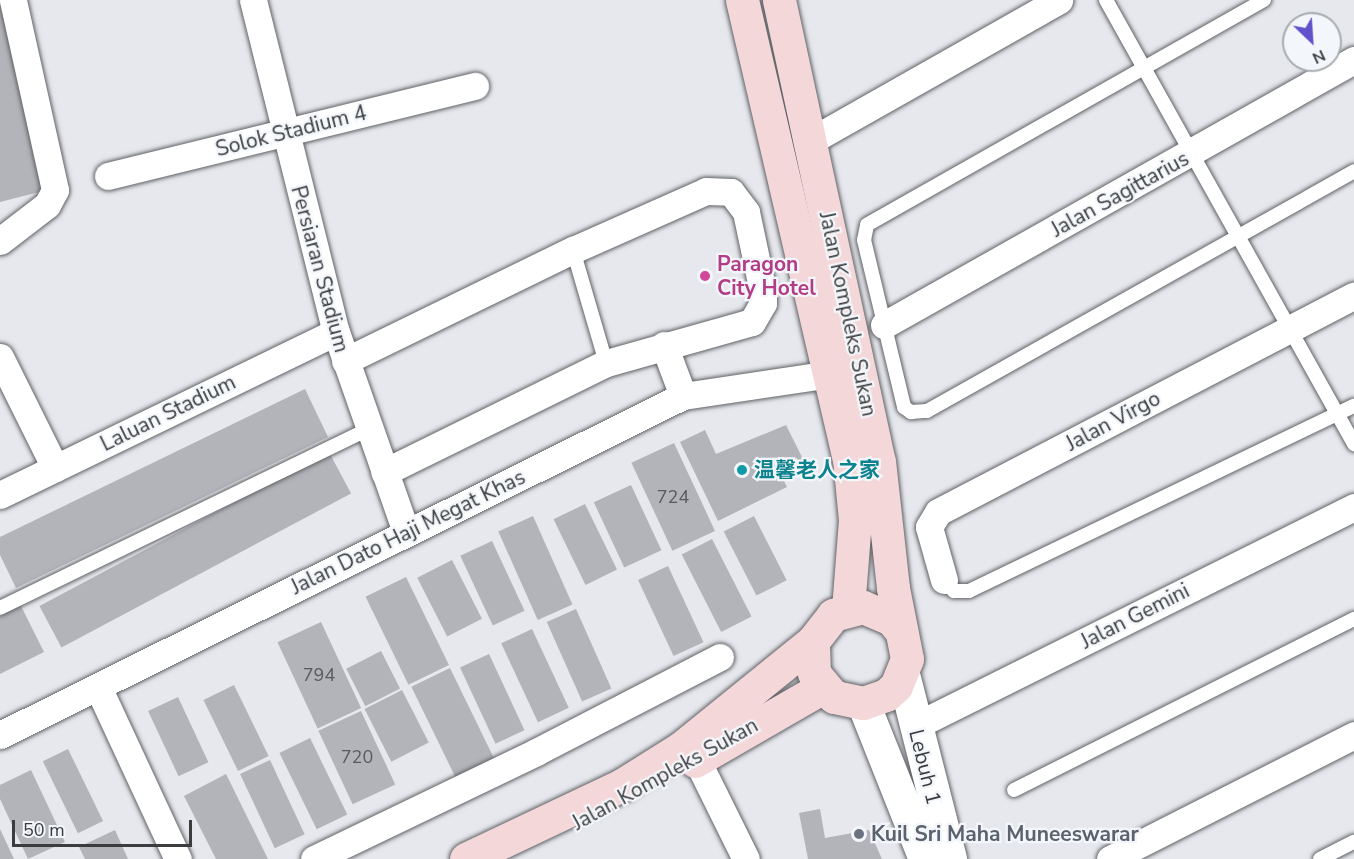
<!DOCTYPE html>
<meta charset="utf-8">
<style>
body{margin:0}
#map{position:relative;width:1354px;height:859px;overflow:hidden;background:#e6e8ed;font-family:"Nunito Sans","Noto Sans SC",sans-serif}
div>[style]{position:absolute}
.building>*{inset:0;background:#b2b4b9;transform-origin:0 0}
.roads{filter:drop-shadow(0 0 2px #606266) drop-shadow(0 0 2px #606266)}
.service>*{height:14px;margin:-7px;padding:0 7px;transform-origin:7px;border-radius:7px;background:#fff}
.minor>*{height:27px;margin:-13.5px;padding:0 13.5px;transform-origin:13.5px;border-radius:13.5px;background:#fff}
.tertiary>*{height:33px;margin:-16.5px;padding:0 16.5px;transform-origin:16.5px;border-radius:16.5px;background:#fff}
.secondary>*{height:33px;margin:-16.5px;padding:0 16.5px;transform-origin:16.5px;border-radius:16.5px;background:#f4d7d8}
.dots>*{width:16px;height:16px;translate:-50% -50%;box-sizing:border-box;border:3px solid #f3f6fa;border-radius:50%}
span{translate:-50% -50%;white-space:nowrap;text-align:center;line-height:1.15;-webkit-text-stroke:4.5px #f3f6fa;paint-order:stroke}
.number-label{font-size:18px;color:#595a5c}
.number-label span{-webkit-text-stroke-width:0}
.street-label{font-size:21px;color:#3b3c3d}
.hotel-label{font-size:21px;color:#b23c85;font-weight:700}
.left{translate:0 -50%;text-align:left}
.culture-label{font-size:21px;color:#0d838f;font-weight:700}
.worship-label{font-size:21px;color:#5b616d;font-weight:700}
.north{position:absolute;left:1282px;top:12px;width:60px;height:60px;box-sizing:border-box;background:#f3f6fa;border:2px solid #a9acae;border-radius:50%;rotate:155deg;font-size:16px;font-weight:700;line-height:24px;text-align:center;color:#3b3c3d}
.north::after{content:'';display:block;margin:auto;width:21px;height:27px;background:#6151ca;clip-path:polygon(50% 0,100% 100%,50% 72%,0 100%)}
.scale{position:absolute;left:12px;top:820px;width:180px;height:27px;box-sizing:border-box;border:3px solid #3b3c3d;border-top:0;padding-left:8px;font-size:18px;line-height:21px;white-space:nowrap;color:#3b3c3d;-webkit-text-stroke:4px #f3f6fa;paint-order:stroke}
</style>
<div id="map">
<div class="building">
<div style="clip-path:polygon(0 2px,47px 190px,0 202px)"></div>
<div style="clip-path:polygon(305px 389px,328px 437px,16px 588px,0 555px,0 537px)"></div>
<div style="clip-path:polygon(786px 425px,805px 463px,781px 475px,787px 487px,718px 521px,680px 442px,705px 430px,716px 454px)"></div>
<div style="left:674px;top:443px;width:97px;height:47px;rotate:65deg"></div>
<div style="left:329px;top:452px;width:47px;height:328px;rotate:62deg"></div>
<div style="left:631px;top:485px;width:72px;height:41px;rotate:65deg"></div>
<div style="left:585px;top:504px;width:73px;height:35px;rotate:64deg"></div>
<div style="left:533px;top:516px;width:97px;height:38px;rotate:66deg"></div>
<div style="left:754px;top:516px;width:72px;height:34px;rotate:63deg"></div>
<div style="left:712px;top:539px;width:87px;height:34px;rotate:63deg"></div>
<div style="left:492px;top:541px;width:77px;height:35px;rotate:65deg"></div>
<div style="left:452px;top:560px;width:66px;height:39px;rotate:63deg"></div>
<div style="left:668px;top:566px;width:84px;height:33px;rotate:65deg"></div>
<div style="left:406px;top:577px;width:98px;height:45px;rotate:64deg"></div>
<div style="clip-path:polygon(20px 604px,44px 652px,0 674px,0 614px)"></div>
<div style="left:576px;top:609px;width:87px;height:32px;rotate:66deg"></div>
<div style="left:321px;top:622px;width:95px;height:48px;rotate:65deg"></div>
<div style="left:532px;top:629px;width:87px;height:34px;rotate:65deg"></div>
<div style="left:381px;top:651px;width:42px;height:39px;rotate:63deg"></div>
<div style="left:489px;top:654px;width:84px;height:32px;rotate:65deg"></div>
<div style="left:450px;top:668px;width:102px;height:43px;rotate:64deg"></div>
<div style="left:234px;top:685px;width:79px;height:34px;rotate:64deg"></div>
<div style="left:402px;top:690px;width:59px;height:42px;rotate:63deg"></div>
<div style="left:178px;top:697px;width:72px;height:33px;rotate:65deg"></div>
<div style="left:361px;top:711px;width:81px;height:47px;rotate:65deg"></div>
<div style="left:310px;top:738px;width:85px;height:34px;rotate:64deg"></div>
<div style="left:68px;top:749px;width:80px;height:28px;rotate:64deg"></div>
<div style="left:270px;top:760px;width:82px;height:33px;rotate:65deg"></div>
<div style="clip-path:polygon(31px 770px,65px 842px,28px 859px,0 799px,0 785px)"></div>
<div style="clip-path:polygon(226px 774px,268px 859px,216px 859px,184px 796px)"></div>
<div style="clip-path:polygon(820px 809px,825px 838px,869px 830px,882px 859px,808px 859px,799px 813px)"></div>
<div style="clip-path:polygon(0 829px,14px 859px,0 859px)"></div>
<div style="clip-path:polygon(115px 830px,128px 859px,85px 859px,79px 847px)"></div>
</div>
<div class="roads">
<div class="service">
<div style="left:1106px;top:0;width:509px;rotate:60.81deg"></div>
<div style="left:1264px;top:0;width:456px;rotate:150.5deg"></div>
<div style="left:867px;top:225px;width:15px;rotate:101deg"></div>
<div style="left:864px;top:240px;width:172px;rotate:76.5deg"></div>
<div style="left:904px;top:407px;width:9px;rotate:36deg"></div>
<div style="left:911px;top:412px;width:16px;rotate:-4deg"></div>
<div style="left:927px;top:411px;width:490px;rotate:-29.3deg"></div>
<div style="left:573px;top:250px;width:118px;rotate:73.7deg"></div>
<div style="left:944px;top:580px;width:15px;rotate:48deg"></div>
<div style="left:954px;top:591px;width:15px"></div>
<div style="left:969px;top:591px;width:427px;rotate:-25.7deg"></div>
<div style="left:0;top:608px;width:409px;rotate:-25.9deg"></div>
<div style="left:1014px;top:790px;width:381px;rotate:-26.7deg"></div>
<div style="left:1320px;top:859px;width:38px;rotate:-27deg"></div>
</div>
<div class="minor">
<div style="left:253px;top:0;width:342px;rotate:76deg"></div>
<div style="left:336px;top:332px;width:212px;rotate:70.7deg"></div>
<div style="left:812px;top:140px;width:284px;rotate:-29.5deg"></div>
<div style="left:108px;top:176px;width:378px;rotate:-13.8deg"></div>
<div style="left:0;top:241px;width:59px;rotate:-37.5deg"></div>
<div style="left:47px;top:205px;width:17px;rotate:-62deg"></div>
<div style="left:55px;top:190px;width:195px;rotate:-102.5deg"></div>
<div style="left:884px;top:325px;width:540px;rotate:-29.42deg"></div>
<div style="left:664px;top:345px;width:54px;rotate:69.6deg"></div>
<div style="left:0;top:357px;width:124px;rotate:63.6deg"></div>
<div style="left:345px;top:361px;width:254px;rotate:-26deg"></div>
<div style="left:573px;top:250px;width:145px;rotate:-23.9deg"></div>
<div style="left:706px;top:191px;width:25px;rotate:2deg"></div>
<div style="left:731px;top:192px;width:25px;rotate:53deg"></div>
<div style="left:746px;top:212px;width:82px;rotate:78deg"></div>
<div style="left:763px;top:292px;width:11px;rotate:90deg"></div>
<div style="left:763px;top:303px;width:22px;rotate:120deg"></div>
<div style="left:752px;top:322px;width:152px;rotate:164.3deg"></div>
<div style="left:606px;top:363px;width:247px;rotate:153.8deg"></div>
<div style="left:0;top:495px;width:373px;rotate:-25.9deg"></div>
<div style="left:944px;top:580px;width:55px;rotate:-105.8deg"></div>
<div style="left:929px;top:527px;width:17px;rotate:-59deg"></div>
<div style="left:938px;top:512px;width:469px;rotate:-27.5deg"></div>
<div style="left:98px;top:687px;width:190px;rotate:65.1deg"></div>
<div style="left:915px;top:726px;width:491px;rotate:-26.5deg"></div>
<div style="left:0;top:735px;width:763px;rotate:-26.4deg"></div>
<div style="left:683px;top:396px;width:150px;rotate:-8.5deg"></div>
<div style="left:697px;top:760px;width:110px;rotate:63.7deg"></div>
<div style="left:314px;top:859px;width:246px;rotate:-25.7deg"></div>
<div style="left:536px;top:752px;width:207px;rotate:-27.3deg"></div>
<div style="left:1110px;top:859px;width:274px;rotate:-26.9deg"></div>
</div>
<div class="tertiary">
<div style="left:903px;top:674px;width:191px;rotate:75.7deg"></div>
<div style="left:863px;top:703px;width:168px;rotate:68.3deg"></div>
</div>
<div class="secondary">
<div style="left:742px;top:0;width:470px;rotate:76.9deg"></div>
<div style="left:849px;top:458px;width:62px;rotate:84.5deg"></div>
<div style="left:855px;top:520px;width:88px;rotate:94.5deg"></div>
<div style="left:779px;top:0;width:472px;rotate:77.8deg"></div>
<div style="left:879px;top:461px;width:128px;rotate:83.7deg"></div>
<div style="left:893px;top:588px;width:72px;rotate:78.8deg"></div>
<div style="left:907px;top:659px;width:29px;rotate:112deg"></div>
<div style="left:896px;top:686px;width:13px;rotate:138deg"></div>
<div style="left:886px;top:695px;width:24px;rotate:161deg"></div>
<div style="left:863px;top:703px;width:30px;rotate:-168deg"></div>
<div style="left:834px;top:697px;width:31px;rotate:-130deg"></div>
<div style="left:814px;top:673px;width:32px;rotate:-92deg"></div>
<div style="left:813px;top:641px;width:33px;rotate:-52deg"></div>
<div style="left:833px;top:615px;width:31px;rotate:-15deg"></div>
<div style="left:863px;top:607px;width:30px;rotate:23deg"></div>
<div style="left:891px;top:619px;width:16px;rotate:50deg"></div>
<div style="left:695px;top:761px;width:148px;rotate:-30deg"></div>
<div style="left:466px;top:859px;width:173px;rotate:-25.4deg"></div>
<div style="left:622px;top:785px;width:70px;rotate:-32.1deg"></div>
<div style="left:681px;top:748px;width:170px;rotate:-39deg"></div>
</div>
</div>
<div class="dots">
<div style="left:705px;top:276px;background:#d1479c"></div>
<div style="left:742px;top:470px;background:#0f9aa8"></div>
<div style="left:859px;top:834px;background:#6b7280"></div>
</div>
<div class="number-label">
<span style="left:673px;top:497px">724</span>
<span style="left:319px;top:675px">794</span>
<span style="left:357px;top:757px">720</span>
</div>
<div class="street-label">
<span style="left:291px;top:131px;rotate:-14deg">Solok Stadium 4</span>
<span style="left:1120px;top:194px;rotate:-29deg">Jalan Sagittarius</span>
<span style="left:320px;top:269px;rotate:75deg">Persiaran Stadium</span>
<span style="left:848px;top:314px;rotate:78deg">Jalan Kompleks Sukan</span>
<span style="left:168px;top:413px;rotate:-26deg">Laluan Stadium</span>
<span style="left:1113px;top:421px;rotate:-28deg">Jalan Virgo</span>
<span style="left:408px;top:532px;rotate:-26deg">Jalan Dato Haji Megat Khas</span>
<span style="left:1135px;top:616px;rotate:-27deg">Jalan Gemini</span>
<span style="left:925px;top:767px;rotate:76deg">Lebuh 1</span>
<span style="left:665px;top:774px;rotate:-29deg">Jalan Kompleks Sukan</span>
</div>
<div class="hotel-label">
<span class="left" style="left:717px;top:276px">Paragon<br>City Hotel</span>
</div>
<div class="culture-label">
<span class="left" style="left:754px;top:470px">温馨老人之家</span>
</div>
<div class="worship-label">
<span class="left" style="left:871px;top:834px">Kuil Sri Maha Muneeswarar</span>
</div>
<div class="north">N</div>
<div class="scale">50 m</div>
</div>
